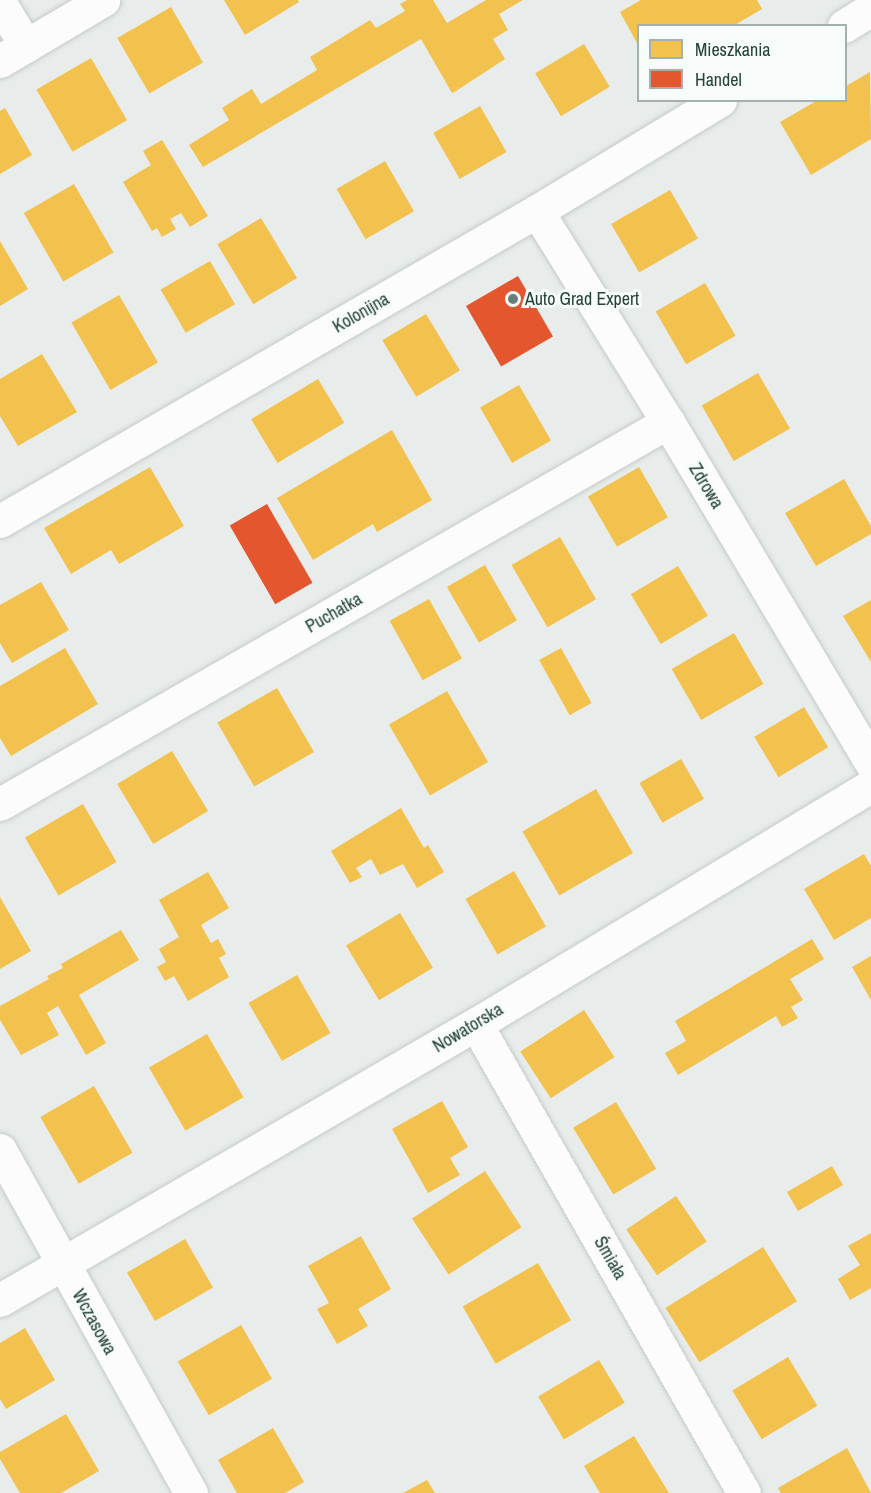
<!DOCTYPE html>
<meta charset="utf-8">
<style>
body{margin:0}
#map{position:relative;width:871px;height:1493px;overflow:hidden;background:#e8edeb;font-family:"Archivo Narrow",sans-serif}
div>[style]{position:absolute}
.homes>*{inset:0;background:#f2c14e;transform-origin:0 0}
.shops>*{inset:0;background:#e4572e;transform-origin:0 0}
.roads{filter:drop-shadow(0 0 2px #c5cac8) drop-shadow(0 0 2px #c5cac8)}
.minor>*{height:33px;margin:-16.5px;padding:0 16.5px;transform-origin:16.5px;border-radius:16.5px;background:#fcfcfc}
.dots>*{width:16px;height:16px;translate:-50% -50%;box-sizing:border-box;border:3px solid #f7fbf9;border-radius:50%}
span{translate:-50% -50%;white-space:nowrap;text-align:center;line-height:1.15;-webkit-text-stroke:6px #f7fbf9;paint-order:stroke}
.poi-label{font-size:18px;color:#24423a}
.left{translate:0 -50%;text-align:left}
.street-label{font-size:18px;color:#24423a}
.legend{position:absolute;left:637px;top:24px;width:210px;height:78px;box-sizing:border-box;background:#f7fbf9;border:2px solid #a3b1ad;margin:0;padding:8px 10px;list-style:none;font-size:18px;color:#24423a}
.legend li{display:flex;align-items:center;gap:12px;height:30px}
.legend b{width:30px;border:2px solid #a3b1ad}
</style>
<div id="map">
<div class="homes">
<div style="clip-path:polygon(224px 0,298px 0,299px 2px,245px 35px)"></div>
<div style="clip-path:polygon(407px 0,433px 0,447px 23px,486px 0,523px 0,499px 14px,508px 30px,493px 39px,505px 59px,456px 91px,452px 93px,421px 39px,203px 167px,189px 145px,229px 120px,222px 108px,252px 89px,261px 104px,317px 70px,310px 57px,370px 20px,376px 28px,405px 11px,400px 4px)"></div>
<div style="clip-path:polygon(641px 0,757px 0,762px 9px,733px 26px,638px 26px,638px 45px,620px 12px)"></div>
<div style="left:171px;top:7px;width:64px;height:62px;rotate:60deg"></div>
<div style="left:584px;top:44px;width:50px;height:57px;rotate:59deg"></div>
<div style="left:91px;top:58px;width:72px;height:63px;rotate:60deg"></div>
<div style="clip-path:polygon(870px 72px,871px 139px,811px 175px,780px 122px,818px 100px,846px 100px,846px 86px)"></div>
<div style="left:480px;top:106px;width:53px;height:54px;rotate:60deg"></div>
<div style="clip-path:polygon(5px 108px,32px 155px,0 174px,0 111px)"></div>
<div style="clip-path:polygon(162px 140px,208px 216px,190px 227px,181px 213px,170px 219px,176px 229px,162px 237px,157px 228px,152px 231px,123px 182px,151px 165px,143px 151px)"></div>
<div style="left:385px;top:161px;width:58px;height:56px;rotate:60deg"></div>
<div style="left:74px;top:184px;width:79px;height:58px;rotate:60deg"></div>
<div style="left:670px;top:190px;width:56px;height:68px;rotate:60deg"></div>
<div style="left:261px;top:218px;width:70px;height:51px;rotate:59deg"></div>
<div style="clip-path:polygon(0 241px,28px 289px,0 306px)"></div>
<div style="left:210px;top:261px;width:50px;height:57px;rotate:60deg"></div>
<div style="left:705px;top:283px;width:61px;height:57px;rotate:60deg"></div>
<div style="left:119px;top:295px;width:78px;height:55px;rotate:60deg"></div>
<div style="left:426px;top:314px;width:66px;height:51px;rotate:59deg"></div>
<div style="clip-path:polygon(42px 354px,77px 412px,18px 446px,0 416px,0 379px)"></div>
<div style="left:758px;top:373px;width:64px;height:65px;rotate:60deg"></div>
<div style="left:318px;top:379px;width:51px;height:78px;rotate:59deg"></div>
<div style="left:519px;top:385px;width:64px;height:45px;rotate:60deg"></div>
<div style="clip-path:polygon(392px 430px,432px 500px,377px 532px,373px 524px,313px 560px,277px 498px)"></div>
<div style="clip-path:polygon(150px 467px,184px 526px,119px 564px,111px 550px,71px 574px,44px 528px)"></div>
<div style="left:639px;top:467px;width:58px;height:59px;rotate:60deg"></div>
<div style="clip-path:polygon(844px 479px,871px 526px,871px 534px,816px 566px,785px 513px)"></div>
<div style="left:560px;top:537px;width:72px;height:56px;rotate:60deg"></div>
<div style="left:485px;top:565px;width:64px;height:44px;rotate:60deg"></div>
<div style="left:678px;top:566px;width:58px;height:55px;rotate:59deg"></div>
<div style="clip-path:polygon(41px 582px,69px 630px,12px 663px,0 643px,0 605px)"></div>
<div style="left:429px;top:599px;width:68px;height:45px;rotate:61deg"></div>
<div style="clip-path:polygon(871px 600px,871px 662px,843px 616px)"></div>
<div style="left:734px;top:633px;width:59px;height:72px;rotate:60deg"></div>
<div style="clip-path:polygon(65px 648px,98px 704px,11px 756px,0 738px,0 686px)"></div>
<div style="left:561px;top:648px;width:63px;height:25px;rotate:61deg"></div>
<div style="left:277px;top:688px;width:74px;height:69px;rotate:60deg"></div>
<div style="left:447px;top:691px;width:82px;height:67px;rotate:60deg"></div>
<div style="left:804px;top:707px;width:47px;height:58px;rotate:59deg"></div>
<div style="left:172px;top:751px;width:70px;height:64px;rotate:59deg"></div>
<div style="left:681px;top:759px;width:46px;height:48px;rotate:60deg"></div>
<div style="left:596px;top:789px;width:74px;height:85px;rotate:60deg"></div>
<div style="left:83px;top:804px;width:67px;height:67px;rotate:60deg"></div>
<div style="clip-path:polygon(401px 808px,424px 848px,428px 845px,444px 872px,417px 888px,403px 864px,380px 875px,371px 859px,356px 868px,362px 877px,350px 883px,331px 851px)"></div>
<div style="clip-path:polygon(864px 854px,871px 866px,871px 918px,834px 940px,804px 889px)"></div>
<div style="left:514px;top:871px;width:64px;height:56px;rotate:60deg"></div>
<div style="clip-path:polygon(208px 872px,229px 908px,201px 925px,211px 943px,218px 939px,226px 954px,219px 958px,229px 977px,188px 1001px,174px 976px,165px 981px,157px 967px,166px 962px,159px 949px,179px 937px,159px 900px)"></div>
<div style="clip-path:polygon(0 897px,31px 951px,0 969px)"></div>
<div style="left:400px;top:913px;width:64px;height:63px;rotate:59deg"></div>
<div style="clip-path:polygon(121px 930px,139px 960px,79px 995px,106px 1043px,86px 1055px,58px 1006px,47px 1013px,59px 1035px,21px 1055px,0 1020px,0 1006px,49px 979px,47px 976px,63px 968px,61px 964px)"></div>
<div style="clip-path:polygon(812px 939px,824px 959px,790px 979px,803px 1000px,791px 1007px,798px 1018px,782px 1027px,776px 1016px,678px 1075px,665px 1053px,686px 1041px,675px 1021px)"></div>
<div style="clip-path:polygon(871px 956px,871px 1000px,852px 967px)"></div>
<div style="left:297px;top:975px;width:67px;height:56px;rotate:60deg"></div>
<div style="left:584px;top:1010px;width:56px;height:76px;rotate:57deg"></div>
<div style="left:207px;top:1034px;width:73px;height:67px;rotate:60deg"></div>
<div style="left:94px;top:1086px;width:77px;height:62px;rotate:60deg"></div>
<div style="clip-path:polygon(442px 1101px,468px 1147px,450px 1158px,460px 1175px,428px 1193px,392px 1129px)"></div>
<div style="left:616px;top:1102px;width:78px;height:50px;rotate:59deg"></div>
<div style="left:832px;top:1166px;width:22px;height:52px;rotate:60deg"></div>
<div style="left:485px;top:1171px;width:67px;height:87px;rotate:57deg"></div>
<div style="left:676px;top:1196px;width:55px;height:60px;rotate:56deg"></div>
<div style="clip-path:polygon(871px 1233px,871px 1288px,850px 1300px,838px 1279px,860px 1265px,848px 1246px)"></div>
<div style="clip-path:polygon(361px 1236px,391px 1289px,358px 1309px,368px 1326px,337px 1344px,317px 1309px,329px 1303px,308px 1266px)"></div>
<div style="left:185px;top:1239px;width:56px;height:67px;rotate:60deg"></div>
<div style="left:763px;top:1247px;width:64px;height:115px;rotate:58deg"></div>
<div style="left:538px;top:1263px;width:66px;height:87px;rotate:60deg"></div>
<div style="left:241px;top:1325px;width:62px;height:73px;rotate:60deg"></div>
<div style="clip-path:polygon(25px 1328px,55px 1380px,6px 1409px,0 1399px,0 1343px)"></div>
<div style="left:788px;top:1357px;width:57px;height:65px;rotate:59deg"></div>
<div style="left:599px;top:1360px;width:50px;height:71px;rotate:59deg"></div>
<div style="clip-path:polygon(66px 1414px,99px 1471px,61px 1493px,20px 1493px,0 1459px,0 1452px)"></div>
<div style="clip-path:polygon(273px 1428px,304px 1482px,285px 1493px,237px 1493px,218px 1460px)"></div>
<div style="clip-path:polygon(634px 1436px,669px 1493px,600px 1493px,584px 1466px)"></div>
<div style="clip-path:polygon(847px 1448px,871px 1493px,781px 1493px,778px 1488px)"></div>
<div style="clip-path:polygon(427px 1480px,435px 1493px,403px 1493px)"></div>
</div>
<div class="shops">
<div style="left:518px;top:276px;width:70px;height:60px;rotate:60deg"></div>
<div style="left:267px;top:504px;width:91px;height:43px;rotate:60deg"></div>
</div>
<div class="roads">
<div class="minor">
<div style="left:0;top:3px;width:50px;rotate:58.8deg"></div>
<div style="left:844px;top:26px;width:32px;rotate:-32deg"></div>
<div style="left:0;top:61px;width:120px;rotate:-30.6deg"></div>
<div style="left:537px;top:211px;width:248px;rotate:58.2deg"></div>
<div style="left:668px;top:422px;width:397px;rotate:59.2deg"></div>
<div style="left:0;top:521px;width:620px;rotate:-30deg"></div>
<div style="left:537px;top:211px;width:214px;rotate:-31.2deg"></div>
<div style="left:0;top:804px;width:770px;rotate:-29.76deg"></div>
<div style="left:476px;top:1024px;width:540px;rotate:60.26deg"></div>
<div style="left:0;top:1150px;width:393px;rotate:60.9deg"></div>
<div style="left:0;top:1300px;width:550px;rotate:-30.11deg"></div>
<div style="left:476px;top:1024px;width:461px;rotate:-31.1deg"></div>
</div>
</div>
<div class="dots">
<div style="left:513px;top:299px;background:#697e78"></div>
</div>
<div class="poi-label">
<span class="left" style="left:525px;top:299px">Auto Grad Expert</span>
</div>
<div class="street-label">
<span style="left:361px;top:313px;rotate:-30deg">Kolonijna</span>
<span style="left:706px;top:486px;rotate:59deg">Zdrowa</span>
<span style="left:334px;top:613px;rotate:-30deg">Puchatka</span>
<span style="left:468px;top:1028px;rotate:-31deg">Nowatorska</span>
<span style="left:610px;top:1258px;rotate:60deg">Śmiała</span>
<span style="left:94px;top:1322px;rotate:61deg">Wczasowa</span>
</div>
<ul class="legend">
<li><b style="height:16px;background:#f2c14e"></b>Mieszkania</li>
<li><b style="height:16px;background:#e4572e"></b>Handel</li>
</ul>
</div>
